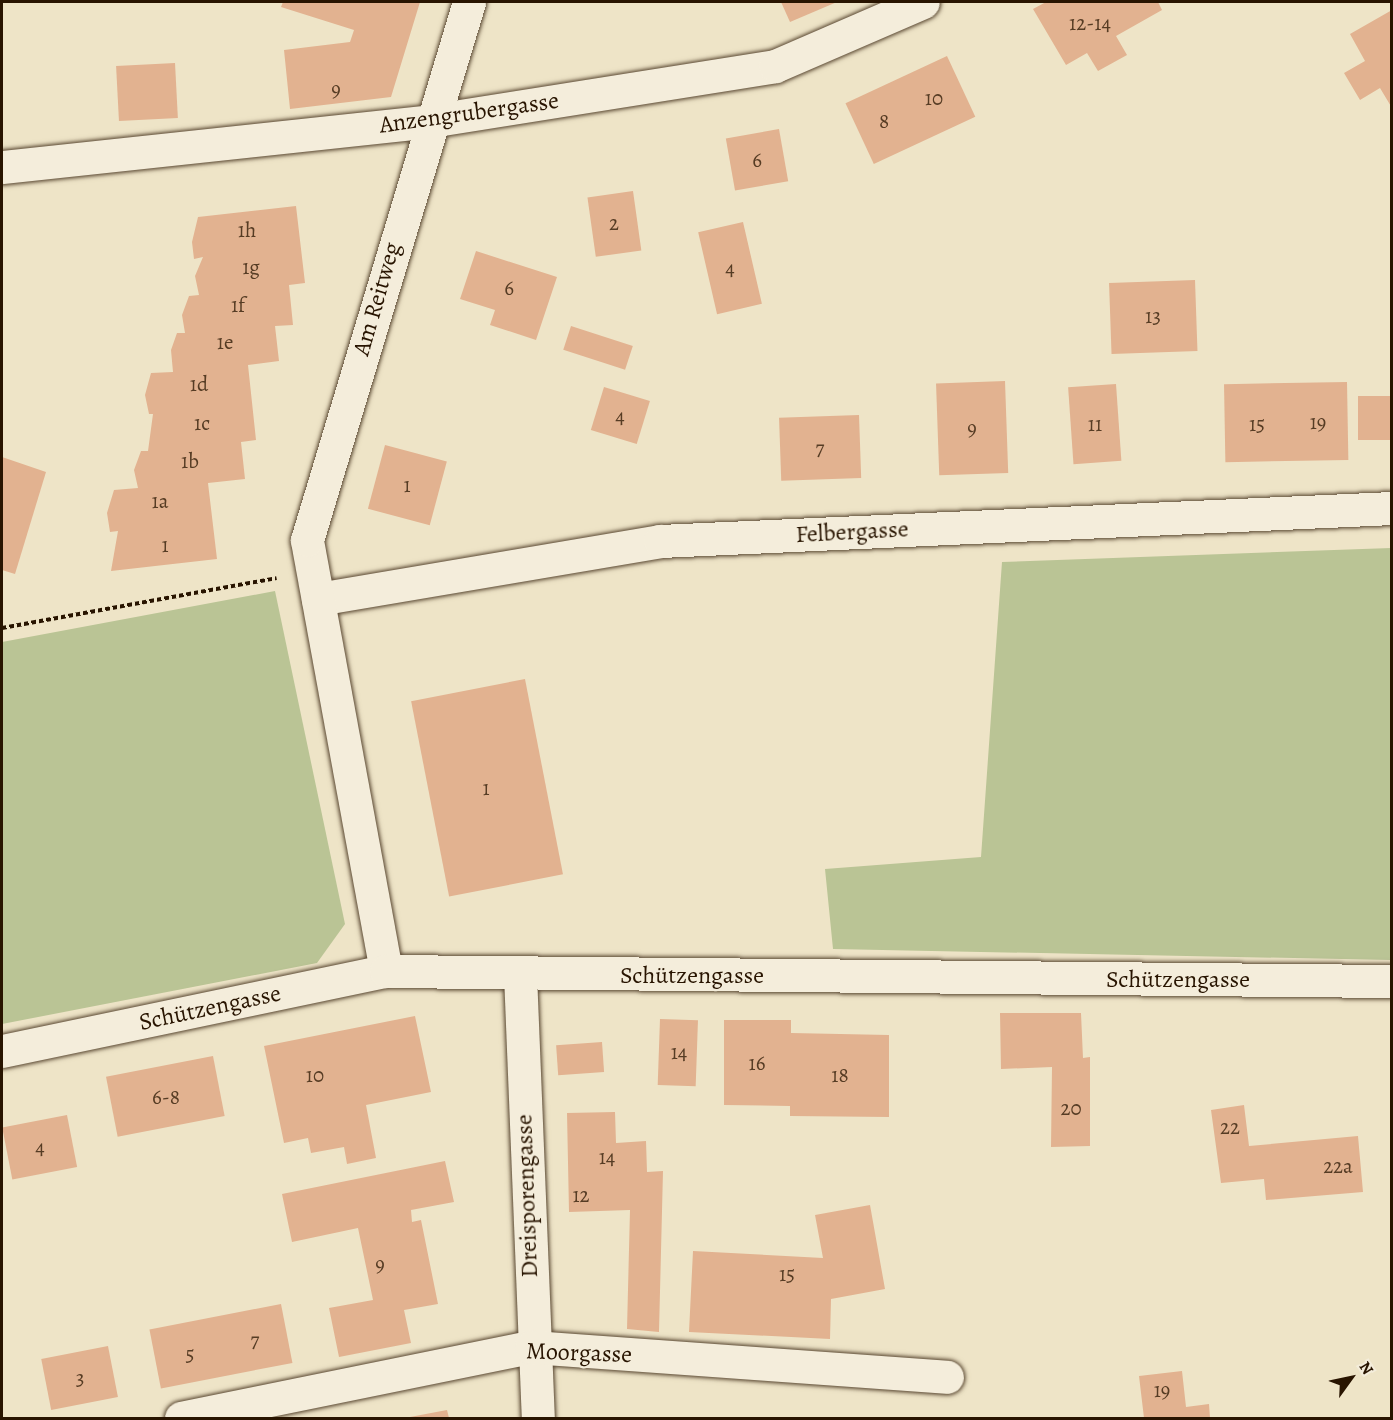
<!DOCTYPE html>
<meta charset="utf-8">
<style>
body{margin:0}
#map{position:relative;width:1393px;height:1420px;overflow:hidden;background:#eee4c7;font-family:Alegreya,serif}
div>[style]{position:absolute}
.green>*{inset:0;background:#bac495}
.building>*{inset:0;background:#e2b290;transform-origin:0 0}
.path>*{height:4px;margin-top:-2px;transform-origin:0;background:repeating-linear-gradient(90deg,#281400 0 4.5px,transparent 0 7.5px)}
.roads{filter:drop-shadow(0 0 2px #5a4832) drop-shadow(0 0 2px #5a4832)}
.street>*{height:33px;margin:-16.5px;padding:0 16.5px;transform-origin:16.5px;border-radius:16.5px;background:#f4eddb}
span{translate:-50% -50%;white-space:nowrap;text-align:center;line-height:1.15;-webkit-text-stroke:4.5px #f4eddb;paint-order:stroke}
.number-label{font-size:21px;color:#563c24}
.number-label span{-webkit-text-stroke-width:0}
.street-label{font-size:24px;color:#281400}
.frame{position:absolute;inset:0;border:3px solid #281400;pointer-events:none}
.north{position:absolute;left:1321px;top:1348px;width:60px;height:60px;-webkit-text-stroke:4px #f4eddb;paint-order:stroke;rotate:57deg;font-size:16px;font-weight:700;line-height:24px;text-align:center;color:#281400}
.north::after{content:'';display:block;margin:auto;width:21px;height:27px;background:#281400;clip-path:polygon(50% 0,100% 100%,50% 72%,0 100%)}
</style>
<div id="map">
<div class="green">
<div style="clip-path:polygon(1391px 548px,1391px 960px,833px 949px,825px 869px,981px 857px,1002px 562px)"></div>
<div style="clip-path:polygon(275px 591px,345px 924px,317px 963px,2px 1024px,2px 642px)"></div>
</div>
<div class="building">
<div style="clip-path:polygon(283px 2px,420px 2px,391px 97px,290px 109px,284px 50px,350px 42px,354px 30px,281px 7px)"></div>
<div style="clip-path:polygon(781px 2px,837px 2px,790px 22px)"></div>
<div style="clip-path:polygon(1046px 2px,1158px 2px,1162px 10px,1116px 36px,1127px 55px,1098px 71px,1087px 53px,1066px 65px,1033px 9px)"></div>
<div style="clip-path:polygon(1392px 10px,1392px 108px,1380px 88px,1360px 100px,1344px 73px,1365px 61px,1350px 34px)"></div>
<div style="left:947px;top:56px;width:67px;height:112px;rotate:65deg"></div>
<div style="left:175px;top:63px;width:55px;height:59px;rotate:87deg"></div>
<div style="left:779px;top:129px;width:53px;height:54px;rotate:80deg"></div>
<div style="left:633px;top:191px;width:60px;height:46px;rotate:82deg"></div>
<div style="clip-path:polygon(296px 206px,305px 283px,289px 285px,293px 325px,275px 326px,279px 361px,248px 365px,256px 440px,241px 442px,245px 479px,208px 483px,217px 559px,111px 571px,118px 531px,110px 532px,107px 513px,114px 490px,138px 488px,134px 470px,141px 451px,148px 451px,153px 414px,149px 414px,145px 395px,151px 373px,173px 372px,171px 350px,177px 333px,185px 333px,182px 315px,189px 296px,199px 295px,195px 276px,203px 257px,194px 259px,192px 242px,198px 217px)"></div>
<div style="left:743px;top:222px;width:84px;height:46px;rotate:77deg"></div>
<div style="clip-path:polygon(476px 251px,557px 277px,536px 340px,490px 325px,495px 310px,460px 299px)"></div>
<div style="left:1195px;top:280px;width:71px;height:86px;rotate:88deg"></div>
<div style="left:571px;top:326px;width:65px;height:25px;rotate:18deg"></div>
<div style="left:1005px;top:381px;width:92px;height:69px;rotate:88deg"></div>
<div style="left:1347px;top:382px;width:78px;height:123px;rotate:89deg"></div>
<div style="left:1116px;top:384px;width:77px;height:48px;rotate:86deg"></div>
<div style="left:604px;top:387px;width:48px;height:45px;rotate:17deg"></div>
<div style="left:1392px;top:396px;width:44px;height:34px;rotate:90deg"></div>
<div style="left:859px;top:415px;width:63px;height:80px;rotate:88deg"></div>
<div style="left:385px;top:445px;width:64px;height:66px;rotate:15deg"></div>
<div style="clip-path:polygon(2px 457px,46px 472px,15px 574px,2px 570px)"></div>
<div style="left:525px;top:679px;width:199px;height:116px;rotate:79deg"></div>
<div style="clip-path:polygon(1000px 1013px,1081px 1013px,1083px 1058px,1090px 1057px,1090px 1146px,1051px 1147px,1052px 1067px,1001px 1069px)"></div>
<div style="clip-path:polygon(415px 1016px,431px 1092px,366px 1105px,376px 1158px,347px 1164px,344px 1147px,311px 1153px,308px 1138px,284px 1143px,264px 1046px)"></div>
<div style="left:660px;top:1019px;width:38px;height:66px;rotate:2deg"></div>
<div style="clip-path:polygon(724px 1020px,791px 1020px,791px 1033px,889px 1035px,889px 1117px,790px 1116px,790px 1106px,724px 1105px)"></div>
<div style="left:602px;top:1042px;width:30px;height:46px;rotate:86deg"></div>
<div style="left:213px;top:1056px;width:61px;height:109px;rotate:79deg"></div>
<div style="clip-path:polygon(1244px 1105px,1249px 1146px,1358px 1136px,1363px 1192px,1266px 1200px,1264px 1179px,1221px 1183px,1211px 1110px)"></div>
<div style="clip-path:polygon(615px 1112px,616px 1143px,646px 1141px,647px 1172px,663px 1171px,659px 1332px,627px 1329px,630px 1210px,569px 1212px,567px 1113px)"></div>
<div style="left:67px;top:1115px;width:53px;height:66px;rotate:79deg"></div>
<div style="clip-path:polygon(445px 1161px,454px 1202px,411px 1210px,412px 1222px,421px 1220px,438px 1304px,404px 1310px,411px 1343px,339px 1357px,329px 1308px,373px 1300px,358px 1228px,292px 1242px,282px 1194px)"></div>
<div style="clip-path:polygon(870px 1205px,885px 1289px,831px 1299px,830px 1339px,689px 1332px,693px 1251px,823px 1258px,815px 1215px)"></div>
<div style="left:281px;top:1304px;width:60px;height:134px;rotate:79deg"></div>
<div style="left:108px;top:1346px;width:52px;height:68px;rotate:79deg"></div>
<div style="clip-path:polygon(1182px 1371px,1186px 1407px,1209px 1404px,1210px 1418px,1144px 1418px,1139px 1376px)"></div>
<div style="clip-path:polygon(447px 1410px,449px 1418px,410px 1418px,410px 1417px)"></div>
</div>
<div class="path">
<div style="left:2px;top:628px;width:279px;rotate:-10.3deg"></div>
</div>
<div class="roads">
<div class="street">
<div style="left:2px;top:167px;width:429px;rotate:-6.1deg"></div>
<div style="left:429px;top:121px;width:350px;rotate:-9deg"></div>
<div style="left:775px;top:66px;width:161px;rotate:-23.4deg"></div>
<div style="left:318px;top:599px;width:347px;rotate:-9.6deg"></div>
<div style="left:660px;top:541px;width:733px;rotate:-2.58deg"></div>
<div style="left:386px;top:971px;width:438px;rotate:-100.4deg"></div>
<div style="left:307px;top:540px;width:562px;rotate:-73.24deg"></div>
<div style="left:520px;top:974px;width:444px;rotate:87.7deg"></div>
<div style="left:2px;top:1051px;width:392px;rotate:-11.8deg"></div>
<div style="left:386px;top:971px;width:1006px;rotate:0.57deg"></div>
<div style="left:181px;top:1418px;width:357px;rotate:-11.5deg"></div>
<div style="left:531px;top:1347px;width:417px;rotate:4.1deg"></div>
</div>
</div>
<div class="number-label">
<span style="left:1090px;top:23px">12-14</span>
<span style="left:336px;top:89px">9</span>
<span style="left:934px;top:98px">10</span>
<span style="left:884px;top:121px">8</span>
<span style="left:757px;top:160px">6</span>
<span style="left:614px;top:223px">2</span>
<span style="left:247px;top:230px">1h</span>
<span style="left:251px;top:267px">1g</span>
<span style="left:730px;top:268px">4</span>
<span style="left:509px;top:288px">6</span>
<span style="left:238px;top:305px">1f</span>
<span style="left:1153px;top:316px">13</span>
<span style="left:225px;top:342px">1e</span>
<span style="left:199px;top:384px">1d</span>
<span style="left:620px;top:416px">4</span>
<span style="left:1318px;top:422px">19</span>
<span style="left:202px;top:423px">1c</span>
<span style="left:1095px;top:424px">11</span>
<span style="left:1257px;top:424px">15</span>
<span style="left:972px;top:428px">9</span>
<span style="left:820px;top:448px">7</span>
<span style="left:190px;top:461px">1b</span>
<span style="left:407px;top:485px">1</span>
<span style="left:160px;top:501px">1a</span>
<span style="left:165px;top:545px">1</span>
<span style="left:486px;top:788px">1</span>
<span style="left:679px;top:1052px">14</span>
<span style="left:757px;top:1063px">16</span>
<span style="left:315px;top:1075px">10</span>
<span style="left:840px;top:1075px">18</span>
<span style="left:166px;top:1097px">6-8</span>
<span style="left:1071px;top:1108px">20</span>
<span style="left:1230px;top:1127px">22</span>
<span style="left:40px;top:1147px">4</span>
<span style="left:607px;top:1157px">14</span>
<span style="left:1338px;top:1166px">22a</span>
<span style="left:581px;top:1195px">12</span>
<span style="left:380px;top:1264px">9</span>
<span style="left:787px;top:1274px">15</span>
<span style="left:255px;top:1340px">7</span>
<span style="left:190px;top:1354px">5</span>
<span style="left:80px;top:1378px">3</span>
<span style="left:1162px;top:1390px">19</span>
</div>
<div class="street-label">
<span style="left:469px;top:113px;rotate:-8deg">Anzengrubergasse</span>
<span style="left:377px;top:299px;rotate:-74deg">Am Reitweg</span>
<span style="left:852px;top:532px;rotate:-3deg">Felbergasse</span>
<span style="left:692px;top:976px">Schützengasse</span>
<span style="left:1178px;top:980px">Schützengasse</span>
<span style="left:210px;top:1008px;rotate:-12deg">Schützengasse</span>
<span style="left:527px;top:1196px;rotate:-92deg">Dreisporengasse</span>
<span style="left:579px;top:1353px;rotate:2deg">Moorgasse</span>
</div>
<div class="frame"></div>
<div class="north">N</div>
</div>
